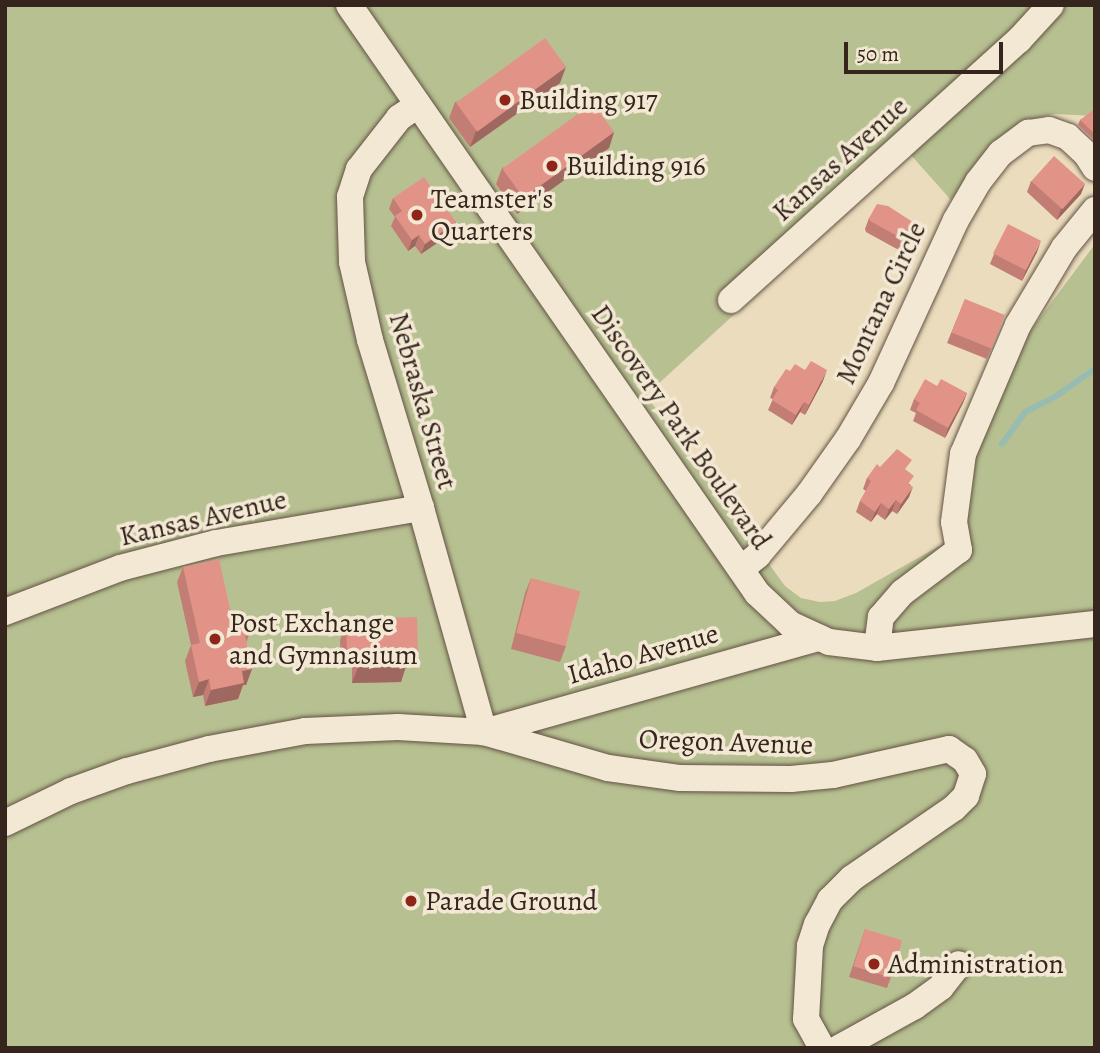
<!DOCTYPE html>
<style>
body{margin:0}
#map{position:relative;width:1100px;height:1053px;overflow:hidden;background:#ebdcbd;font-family:Alegreya,serif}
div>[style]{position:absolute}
.green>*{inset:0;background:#b7c091}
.stream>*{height:6px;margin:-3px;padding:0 3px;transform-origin:3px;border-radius:3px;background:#98bcb2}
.roads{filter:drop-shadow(0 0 2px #625344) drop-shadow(0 0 2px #625344)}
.street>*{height:26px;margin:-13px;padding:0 13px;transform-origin:13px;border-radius:13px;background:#f2e8d4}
.wall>*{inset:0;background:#c27e75}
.shaded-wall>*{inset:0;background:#9e675f}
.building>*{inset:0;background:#e29388;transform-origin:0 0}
.dots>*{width:19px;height:19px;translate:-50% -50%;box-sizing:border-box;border:4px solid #f2e8d4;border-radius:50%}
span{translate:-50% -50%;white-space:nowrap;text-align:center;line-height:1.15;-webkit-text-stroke:7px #f2e8d4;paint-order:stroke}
.poi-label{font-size:28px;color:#35251c}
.left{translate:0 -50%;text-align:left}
.street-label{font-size:28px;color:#35251c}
.frame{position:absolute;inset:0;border:7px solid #35251c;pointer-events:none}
.scale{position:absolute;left:844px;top:42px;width:159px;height:32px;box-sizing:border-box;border:4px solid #35251c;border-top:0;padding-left:9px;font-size:21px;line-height:24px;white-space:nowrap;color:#35251c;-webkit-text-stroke:5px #f2e8d4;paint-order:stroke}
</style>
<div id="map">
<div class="green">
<div style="clip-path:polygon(5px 5px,1095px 5px,1095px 116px,1054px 114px,1020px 122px,983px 156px,951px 200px,910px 154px,646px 395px,785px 586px,801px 598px,820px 602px,835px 601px,856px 593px,964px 532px,975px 454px,1028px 334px,1095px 244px,1095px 1048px,5px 1048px)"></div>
</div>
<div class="stream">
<div style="left:1002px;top:444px;width:39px;rotate:-54deg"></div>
<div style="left:1025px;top:412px;width:35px;rotate:-27deg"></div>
<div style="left:1056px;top:396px;width:47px;rotate:-34.7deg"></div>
</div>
<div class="roads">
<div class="street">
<div style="left:349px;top:5px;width:716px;rotate:55.24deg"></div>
<div style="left:757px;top:593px;width:45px;rotate:43.2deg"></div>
<div style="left:790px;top:624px;width:43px;rotate:24.8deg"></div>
<div style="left:829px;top:642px;width:48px;rotate:7.1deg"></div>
<div style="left:877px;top:648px;width:219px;rotate:-6.3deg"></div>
<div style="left:418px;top:105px;width:23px;rotate:146deg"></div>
<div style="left:399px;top:118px;width:65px;rotate:128.1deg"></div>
<div style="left:359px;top:169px;width:29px;rotate:108deg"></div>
<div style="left:350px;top:197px;width:65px;rotate:88.2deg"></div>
<div style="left:352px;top:262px;width:80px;rotate:77deg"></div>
<div style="left:370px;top:340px;width:176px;rotate:73.1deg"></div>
<div style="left:421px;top:508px;width:233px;rotate:74.3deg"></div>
<div style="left:731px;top:300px;width:388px;rotate:-42.1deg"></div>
<div style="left:1019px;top:40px;width:47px;rotate:-47.6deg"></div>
<div style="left:741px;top:569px;width:22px;rotate:-39deg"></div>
<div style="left:758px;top:555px;width:80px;rotate:-50.1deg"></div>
<div style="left:809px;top:494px;width:67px;rotate:-54.7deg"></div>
<div style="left:848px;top:439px;width:65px;rotate:-59.5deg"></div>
<div style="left:881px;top:383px;width:179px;rotate:-65.3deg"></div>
<div style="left:956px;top:220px;width:44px;rotate:-59.9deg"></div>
<div style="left:978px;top:182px;width:37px;rotate:-52deg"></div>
<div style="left:1001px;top:153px;width:34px;rotate:-37deg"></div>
<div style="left:1028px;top:133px;width:21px;rotate:-8deg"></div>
<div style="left:1049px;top:130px;width:20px;rotate:20deg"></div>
<div style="left:1068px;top:137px;width:26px;rotate:43deg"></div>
<div style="left:1087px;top:155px;width:15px;rotate:58deg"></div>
<div style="left:5px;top:612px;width:123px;rotate:-20.9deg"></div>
<div style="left:120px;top:568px;width:99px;rotate:-14.6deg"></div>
<div style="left:216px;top:543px;width:208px;rotate:-9.7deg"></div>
<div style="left:877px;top:648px;width:31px;rotate:-83deg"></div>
<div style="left:881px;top:617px;width:33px;rotate:-49deg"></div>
<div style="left:903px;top:592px;width:70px;rotate:-36.9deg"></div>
<div style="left:959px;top:550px;width:28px;rotate:-100deg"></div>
<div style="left:954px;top:522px;width:69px;rotate:-82.5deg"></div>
<div style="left:963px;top:454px;width:140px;rotate:-66.9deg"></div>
<div style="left:1018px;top:325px;width:90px;rotate:-59.1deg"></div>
<div style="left:1064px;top:248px;width:49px;rotate:-50.8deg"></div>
<div style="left:484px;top:732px;width:348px;rotate:-15.7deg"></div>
<div style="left:5px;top:823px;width:73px;rotate:-25.9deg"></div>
<div style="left:71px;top:791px;width:59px;rotate:-19.7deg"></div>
<div style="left:127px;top:771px;width:85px;rotate:-15deg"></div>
<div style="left:209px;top:749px;width:98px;rotate:-10.6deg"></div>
<div style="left:305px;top:731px;width:93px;rotate:-2.5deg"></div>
<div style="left:398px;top:727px;width:86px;rotate:3.3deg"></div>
<div style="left:484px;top:732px;width:129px;rotate:16.2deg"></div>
<div style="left:608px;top:768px;width:73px;rotate:7.9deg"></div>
<div style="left:680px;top:778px;width:111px;rotate:0.5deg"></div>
<div style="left:791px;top:779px;width:42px;rotate:-5.4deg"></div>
<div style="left:833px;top:775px;width:119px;rotate:-12.6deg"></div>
<div style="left:949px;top:749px;width:19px;rotate:35deg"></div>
<div style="left:965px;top:760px;width:16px;rotate:60deg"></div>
<div style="left:973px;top:774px;width:23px;rotate:108deg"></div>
<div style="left:966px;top:796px;width:17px;rotate:135deg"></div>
<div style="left:954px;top:808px;width:124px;rotate:145.5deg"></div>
<div style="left:852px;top:878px;width:31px;rotate:135deg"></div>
<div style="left:830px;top:900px;width:27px;rotate:118deg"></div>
<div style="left:817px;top:924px;width:23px;rotate:108deg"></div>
<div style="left:810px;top:946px;width:73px;rotate:93.1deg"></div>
<div style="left:806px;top:1019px;width:33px;rotate:61deg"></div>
<div style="left:839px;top:1048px;width:87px;rotate:-28.9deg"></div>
<div style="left:915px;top:1006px;width:32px;rotate:-36deg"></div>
<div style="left:941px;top:987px;width:29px;rotate:-52deg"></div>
</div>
</div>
<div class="wall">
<div style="clip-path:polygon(560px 83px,470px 147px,449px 118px,455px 102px)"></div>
<div style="clip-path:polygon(1095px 112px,1095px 141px,1078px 125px,1080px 120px)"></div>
<div style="clip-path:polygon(614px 132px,609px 148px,517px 214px,496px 184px,502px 168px)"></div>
<div style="clip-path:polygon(1031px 181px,1081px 194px,1057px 220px,1027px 192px)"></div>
<div style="clip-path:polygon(393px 198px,456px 222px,452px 233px,421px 254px,415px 246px,408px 251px,391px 226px,395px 217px,389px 209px)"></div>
<div style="clip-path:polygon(869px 218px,916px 237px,906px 254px,866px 232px,865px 229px)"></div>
<div style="clip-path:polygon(1037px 252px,1022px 281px,990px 264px,994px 254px)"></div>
<div style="clip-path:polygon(965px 299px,1001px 325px,987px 359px,947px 343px)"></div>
<div style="clip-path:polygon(790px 371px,823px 381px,805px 415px,800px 412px,792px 425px,768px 410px,773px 399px,770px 398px,774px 387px)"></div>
<div style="clip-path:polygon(937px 386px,967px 393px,963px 403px,945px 438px,913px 421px,916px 413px,910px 410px,914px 399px)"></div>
<div style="clip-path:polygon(880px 467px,911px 485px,909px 497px,897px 514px,892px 511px,885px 520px,877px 514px,871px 522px,856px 512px,860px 501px,866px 491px,863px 489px,867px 478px)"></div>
<div style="clip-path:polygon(183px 567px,231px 613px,249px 635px,246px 643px,252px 669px,246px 685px,243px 685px,238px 699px,205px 706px,203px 695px,193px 697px,185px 661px,191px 645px,177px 582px)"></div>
<div style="clip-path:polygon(531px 578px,566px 646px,560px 662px,511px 649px,525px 593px)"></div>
<div style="clip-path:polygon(356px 619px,412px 665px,406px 666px,401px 682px,352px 683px,352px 667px,341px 667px,340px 640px,346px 624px,354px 624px)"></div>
<div style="clip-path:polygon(865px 929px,891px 977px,887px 988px,849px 977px)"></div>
</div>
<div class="shaded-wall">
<div style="clip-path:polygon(566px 67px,560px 83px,470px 147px,476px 131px)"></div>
<div style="clip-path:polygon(614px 132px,609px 148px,517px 214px,523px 198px)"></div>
<div style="clip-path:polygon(1085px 184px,1081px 194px,1057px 220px,1061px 209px)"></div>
<div style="clip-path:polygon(456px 222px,452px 233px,421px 254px,425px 244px)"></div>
<div style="clip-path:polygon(919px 226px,916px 237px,906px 254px,910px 243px)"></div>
<div style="clip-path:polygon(419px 235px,415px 246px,408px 251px,412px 240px)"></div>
<div style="clip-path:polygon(1041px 241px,1037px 252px,1022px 281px,1026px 270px)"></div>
<div style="clip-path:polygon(827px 370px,823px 381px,805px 415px,809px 405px)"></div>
<div style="clip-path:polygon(967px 393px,963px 403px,945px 438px,948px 428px)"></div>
<div style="clip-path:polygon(804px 402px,800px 412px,792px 425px,796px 415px)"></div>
<div style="clip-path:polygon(913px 487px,909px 497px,897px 514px,901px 504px)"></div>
<div style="clip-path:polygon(896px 500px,892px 511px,885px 520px,889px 509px)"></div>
<div style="clip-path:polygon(881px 503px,877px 514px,871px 522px,875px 512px)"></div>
<div style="clip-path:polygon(406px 650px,418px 650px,412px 665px,400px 666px)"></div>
<div style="clip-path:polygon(347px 652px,358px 652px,352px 667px,341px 667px)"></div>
<div style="clip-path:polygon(406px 666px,401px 682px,352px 683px,358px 667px)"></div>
<div style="clip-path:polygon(252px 669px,246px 685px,243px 685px,238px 699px,205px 706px,211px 690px,242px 671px)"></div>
<div style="clip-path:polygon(209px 679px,203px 695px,193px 697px,199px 682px)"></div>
</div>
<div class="building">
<div style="left:545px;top:38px;width:36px;height:110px;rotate:54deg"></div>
<div style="left:593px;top:103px;width:36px;height:112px;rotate:54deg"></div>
<div style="clip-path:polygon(1093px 110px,1095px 112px,1095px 134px,1080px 120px)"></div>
<div style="left:1054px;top:156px;width:42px;height:34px;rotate:42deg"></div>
<div style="clip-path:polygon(424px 177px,456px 222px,425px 244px,419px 235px,412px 240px,395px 216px,402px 211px,393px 198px)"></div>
<div style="clip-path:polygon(877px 204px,888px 206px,919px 226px,910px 243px,870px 221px,869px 218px)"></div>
<div style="left:1008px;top:224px;width:37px;height:33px;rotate:27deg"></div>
<div style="left:965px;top:299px;width:43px;height:36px;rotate:22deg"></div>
<div style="clip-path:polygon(811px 361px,827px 370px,809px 405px,804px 402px,796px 415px,772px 400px,778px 390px,774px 387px,786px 369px,790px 371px,795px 364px,805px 370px)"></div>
<div style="clip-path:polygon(925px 379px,937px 386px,941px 379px,967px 393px,948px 428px,916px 410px,920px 403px,914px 399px)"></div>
<div style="clip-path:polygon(897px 449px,912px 460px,905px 469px,914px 476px,908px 484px,913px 487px,901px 504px,896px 500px,889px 509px,881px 503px,875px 512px,860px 501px,871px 481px,867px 478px,877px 464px,880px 467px)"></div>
<div style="clip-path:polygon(219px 559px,231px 613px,243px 610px,249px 635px,245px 636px,252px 669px,242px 671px,244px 683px,211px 690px,209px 679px,199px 682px,191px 645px,200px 643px,183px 567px)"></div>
<div style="left:531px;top:578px;width:51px;height:57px;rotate:15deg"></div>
<div style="clip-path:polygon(417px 617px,418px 650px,406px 650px,406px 666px,358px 667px,358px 652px,347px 652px,346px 624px,356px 624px,356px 619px)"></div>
<div style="left:865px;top:929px;width:39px;height:39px;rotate:17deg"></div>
</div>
<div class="dots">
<div style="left:505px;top:100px;background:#8f2418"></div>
<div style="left:552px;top:166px;background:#8f2418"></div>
<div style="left:417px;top:215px;background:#8f2418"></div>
<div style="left:215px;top:639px;background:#8f2418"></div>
<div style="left:411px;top:901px;background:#8f2418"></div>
<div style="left:874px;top:964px;background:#8f2418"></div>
</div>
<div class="poi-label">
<span class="left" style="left:519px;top:100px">Building 917</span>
<span class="left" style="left:566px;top:166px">Building 916</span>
<span class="left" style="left:431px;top:215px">Teamster's<br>Quarters</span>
<span class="left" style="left:229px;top:639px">Post Exchange<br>and Gymnasium</span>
<span class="left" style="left:425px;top:901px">Parade Ground</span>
<span class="left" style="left:888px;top:964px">Administration</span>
</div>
<div class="street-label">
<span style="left:840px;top:159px;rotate:-42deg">Kansas Avenue</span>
<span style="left:881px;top:303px;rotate:-65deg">Montana Circle</span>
<span style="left:423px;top:401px;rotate:74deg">Nebraska Street</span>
<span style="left:681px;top:427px;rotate:55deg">Discovery Park Boulevard</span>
<span style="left:203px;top:518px;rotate:-13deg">Kansas Avenue</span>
<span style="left:643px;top:654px;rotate:-16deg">Idaho Avenue</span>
<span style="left:726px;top:742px;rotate:2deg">Oregon Avenue</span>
</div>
<div class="frame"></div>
<div class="scale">50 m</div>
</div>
